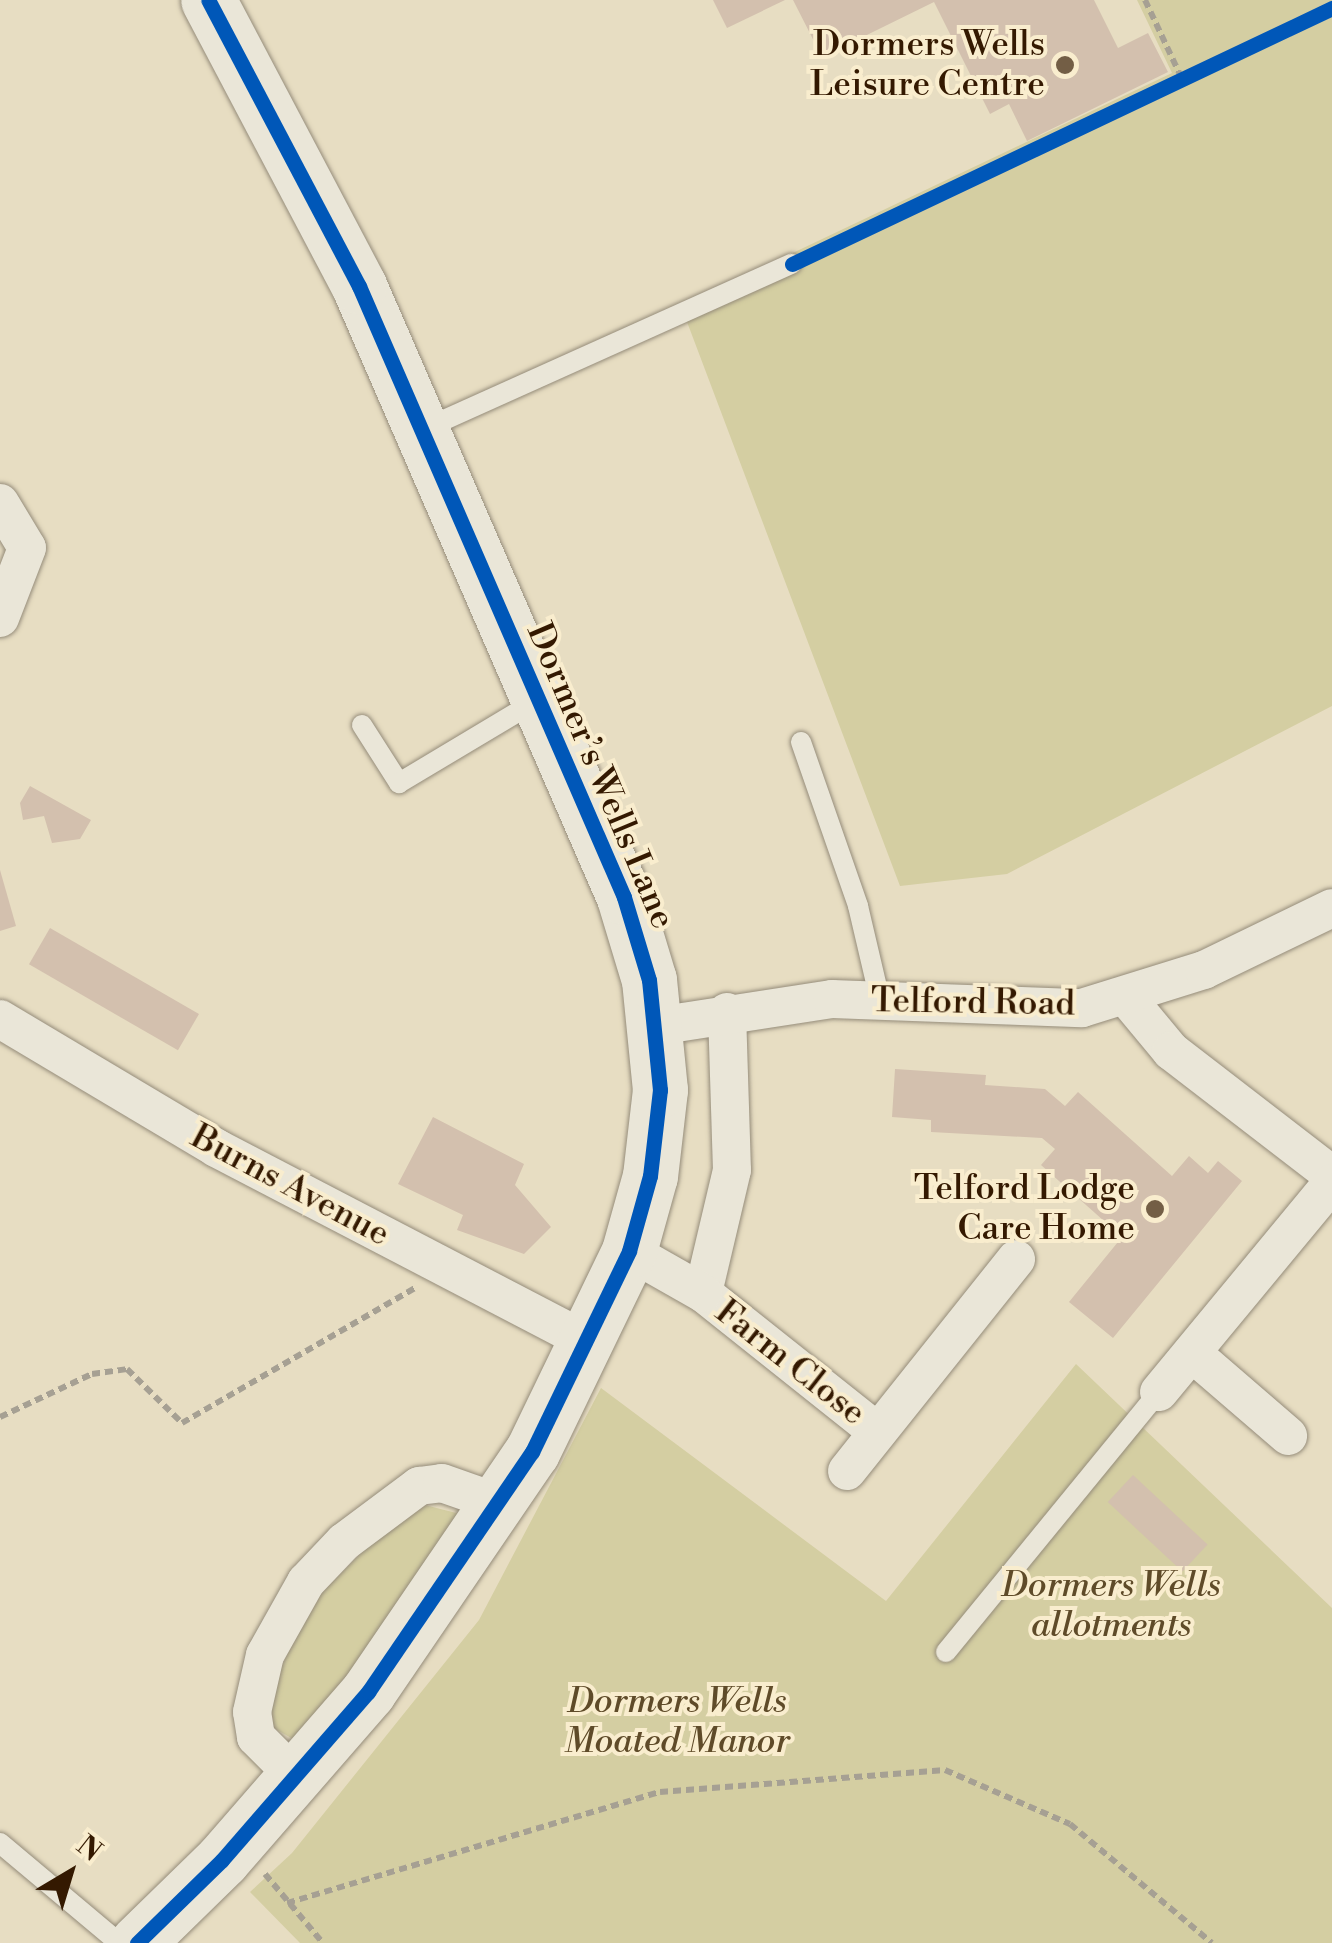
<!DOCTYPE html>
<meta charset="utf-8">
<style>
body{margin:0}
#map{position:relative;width:1332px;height:1943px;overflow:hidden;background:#e7ddc2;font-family:"Libre Bodoni",serif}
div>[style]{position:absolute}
.green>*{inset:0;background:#d4cea2}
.building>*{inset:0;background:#d3c0ae;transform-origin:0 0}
.path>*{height:6px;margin-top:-3px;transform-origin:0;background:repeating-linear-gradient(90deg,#a6a093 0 8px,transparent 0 13px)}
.roads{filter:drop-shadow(0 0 2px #958c7a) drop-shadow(0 0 2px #958c7a)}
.lane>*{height:20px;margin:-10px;padding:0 10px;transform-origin:10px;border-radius:10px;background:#eae6d8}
.street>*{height:38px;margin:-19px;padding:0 19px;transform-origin:19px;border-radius:19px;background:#eae6d8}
.secondary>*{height:55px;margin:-27.5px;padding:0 27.5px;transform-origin:27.5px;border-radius:27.5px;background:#eae6d8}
.cycleway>*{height:15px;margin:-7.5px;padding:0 7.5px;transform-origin:7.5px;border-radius:7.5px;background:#0057b8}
.dots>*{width:28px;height:28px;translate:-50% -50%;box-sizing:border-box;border:5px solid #f9edce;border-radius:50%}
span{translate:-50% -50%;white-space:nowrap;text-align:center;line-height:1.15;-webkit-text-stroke:8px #f9edce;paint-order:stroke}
.poi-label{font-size:35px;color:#341901}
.right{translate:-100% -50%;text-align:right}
.street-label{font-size:35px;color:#341901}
.park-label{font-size:35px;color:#5f4b29;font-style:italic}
.north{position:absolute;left:20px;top:1823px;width:100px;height:100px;-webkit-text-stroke:8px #f9edce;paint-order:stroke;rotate:38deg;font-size:28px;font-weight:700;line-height:40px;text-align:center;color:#341901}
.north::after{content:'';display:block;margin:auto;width:35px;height:45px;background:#341901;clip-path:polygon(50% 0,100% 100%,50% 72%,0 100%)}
</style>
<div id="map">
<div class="green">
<div style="clip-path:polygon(1137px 0,1332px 0,1332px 706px,1007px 874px,900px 886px,681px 306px,1172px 73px)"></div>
<div style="clip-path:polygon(1076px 1364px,1332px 1608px,1332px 1943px,300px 1943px,250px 1892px,292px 1853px,479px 1620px,601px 1388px,886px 1601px)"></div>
<div style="clip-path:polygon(413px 1502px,468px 1516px,393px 1623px,293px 1739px,272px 1727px,266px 1705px,306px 1608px)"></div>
</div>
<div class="building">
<div style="clip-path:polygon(713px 0,785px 0,727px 28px)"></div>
<div style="clip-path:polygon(793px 0,1094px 0,1118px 48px,1148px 33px,1168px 72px,1027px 141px,1009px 104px,990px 114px,934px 2px,822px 57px)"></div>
<div style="clip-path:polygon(30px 786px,91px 820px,80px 839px,52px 843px,44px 816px,23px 820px,20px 803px)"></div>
<div style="clip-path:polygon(0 870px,16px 926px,0 931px)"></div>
<div style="left:50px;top:928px;width:172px;height:42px;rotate:30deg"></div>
<div style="clip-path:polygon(895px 1069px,986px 1075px,985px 1085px,1045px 1089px,1065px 1106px,1078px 1092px,1172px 1176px,1189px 1156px,1208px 1173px,1218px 1161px,1242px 1181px,1113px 1338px,1069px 1302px,1122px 1237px,1041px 1165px,1055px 1149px,1042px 1138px,931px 1132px,931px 1120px,892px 1117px)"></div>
<div style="clip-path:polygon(433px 1117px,524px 1164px,515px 1185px,551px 1227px,524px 1254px,457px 1230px,463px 1215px,398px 1184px)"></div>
<div style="left:1133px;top:1475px;width:102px;height:37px;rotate:43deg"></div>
</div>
<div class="path">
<div style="left:1145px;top:0;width:87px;rotate:64.9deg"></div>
<div style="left:0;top:1417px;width:102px;rotate:-25.1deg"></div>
<div style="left:92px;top:1374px;width:35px;rotate:-8deg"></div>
<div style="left:127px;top:1369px;width:77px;rotate:44.5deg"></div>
<div style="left:182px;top:1423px;width:269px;rotate:-30.1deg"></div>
<div style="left:265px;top:1874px;width:90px;rotate:50deg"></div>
<div style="left:287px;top:1903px;width:389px;rotate:-16.6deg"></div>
<div style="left:660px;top:1792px;width:286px;rotate:-4.4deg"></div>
<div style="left:945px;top:1770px;width:136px;rotate:23.4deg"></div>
<div style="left:1070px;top:1824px;width:185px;rotate:40deg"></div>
</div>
<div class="roads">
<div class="lane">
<div style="left:424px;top:429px;width:403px;rotate:-24.2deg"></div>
<div style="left:362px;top:725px;width:69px;rotate:57.5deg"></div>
<div style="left:399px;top:783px;width:160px;rotate:-30.9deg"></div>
<div style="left:801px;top:742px;width:174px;rotate:70.8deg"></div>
<div style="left:858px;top:906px;width:97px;rotate:76.8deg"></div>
<div style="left:946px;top:1652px;width:336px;rotate:-50.7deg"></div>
<div style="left:0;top:1843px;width:155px;rotate:40deg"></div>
</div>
<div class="street">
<div style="left:0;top:503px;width:52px;rotate:59deg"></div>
<div style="left:27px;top:548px;width:75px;rotate:111.1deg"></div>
<div style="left:1127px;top:998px;width:69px;rotate:50.3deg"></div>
<div style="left:1171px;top:1051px;width:203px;rotate:37.6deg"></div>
<div style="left:727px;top:1012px;width:158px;rotate:88.2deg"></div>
<div style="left:732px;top:1170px;width:126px;rotate:103.3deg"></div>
<div style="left:703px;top:1293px;width:223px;rotate:38.5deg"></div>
<div style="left:0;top:1019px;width:252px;rotate:30.8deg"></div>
<div style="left:216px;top:1148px;width:418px;rotate:27.5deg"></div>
<div style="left:657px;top:1026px;width:177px;rotate:-8.8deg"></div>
<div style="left:832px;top:999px;width:250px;rotate:2.1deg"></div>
<div style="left:1082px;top:1008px;width:128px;rotate:-17.3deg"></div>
<div style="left:1204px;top:970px;width:142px;rotate:-25.8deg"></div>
<div style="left:629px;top:1251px;width:85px;rotate:29.6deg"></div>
<div style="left:1192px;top:1353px;width:127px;rotate:40.8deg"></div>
<div style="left:1159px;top:1392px;width:271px;rotate:-50.4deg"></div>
<div style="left:847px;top:1471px;width:271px;rotate:-51.4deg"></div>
<div style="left:297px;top:1778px;width:58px;rotate:-135deg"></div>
<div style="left:256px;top:1737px;width:25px;rotate:-99deg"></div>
<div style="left:252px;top:1712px;width:58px;rotate:-77.2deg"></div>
<div style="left:265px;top:1655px;width:84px;rotate:-60.7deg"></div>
<div style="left:306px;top:1582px;width:55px;rotate:-46.5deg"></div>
<div style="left:344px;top:1542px;width:94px;rotate:-36.7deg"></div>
<div style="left:419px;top:1486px;width:23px;rotate:-7deg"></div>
<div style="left:442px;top:1483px;width:60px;rotate:19.3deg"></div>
</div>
<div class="secondary">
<div style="left:137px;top:1943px;width:119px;rotate:-44.3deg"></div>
<div style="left:222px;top:1860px;width:223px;rotate:-49deg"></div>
<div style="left:368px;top:1692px;width:291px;rotate:-55.7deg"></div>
<div style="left:532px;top:1452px;width:223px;rotate:-64.2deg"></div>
<div style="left:629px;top:1251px;width:78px;rotate:-74.4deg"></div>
<div style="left:650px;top:1176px;width:87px;rotate:-83.4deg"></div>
<div style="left:660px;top:1090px;width:111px;rotate:-95.7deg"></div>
<div style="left:649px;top:980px;width:87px;rotate:-106.8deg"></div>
<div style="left:624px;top:897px;width:666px;rotate:-113.45deg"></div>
<div style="left:359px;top:286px;width:323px;rotate:-117.8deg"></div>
</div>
</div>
<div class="cycleway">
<div style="left:792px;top:264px;width:598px;rotate:-25.36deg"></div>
<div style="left:137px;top:1943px;width:119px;rotate:-44.3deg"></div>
<div style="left:222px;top:1860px;width:223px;rotate:-49deg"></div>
<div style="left:368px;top:1692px;width:291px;rotate:-55.7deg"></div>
<div style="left:532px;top:1452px;width:223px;rotate:-64.2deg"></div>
<div style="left:629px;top:1251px;width:78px;rotate:-74.4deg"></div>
<div style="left:650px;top:1176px;width:87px;rotate:-83.4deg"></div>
<div style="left:660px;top:1090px;width:111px;rotate:-95.7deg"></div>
<div style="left:649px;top:980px;width:87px;rotate:-106.8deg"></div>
<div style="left:624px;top:897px;width:666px;rotate:-113.45deg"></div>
<div style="left:359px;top:286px;width:323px;rotate:-117.8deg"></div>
</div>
<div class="dots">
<div style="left:1065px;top:65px;background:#735e45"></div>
<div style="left:1155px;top:1209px;background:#735e45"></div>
</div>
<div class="poi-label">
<span class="right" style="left:1045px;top:65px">Dormers Wells<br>Leisure Centre</span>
<span class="right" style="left:1135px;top:1209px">Telford Lodge<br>Care Home</span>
</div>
<div class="street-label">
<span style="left:600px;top:776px;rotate:67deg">Dormer’s Wells Lane</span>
<span style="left:973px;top:1003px;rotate:1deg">Telford Road</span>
<span style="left:290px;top:1186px;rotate:28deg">Burns Avenue</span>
<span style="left:790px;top:1363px;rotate:38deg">Farm Close</span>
</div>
<div class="park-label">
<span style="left:1111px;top:1606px">Dormers Wells<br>allotments</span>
<span style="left:677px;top:1722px">Dormers Wells<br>Moated Manor</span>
</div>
<div class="north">N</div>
</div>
